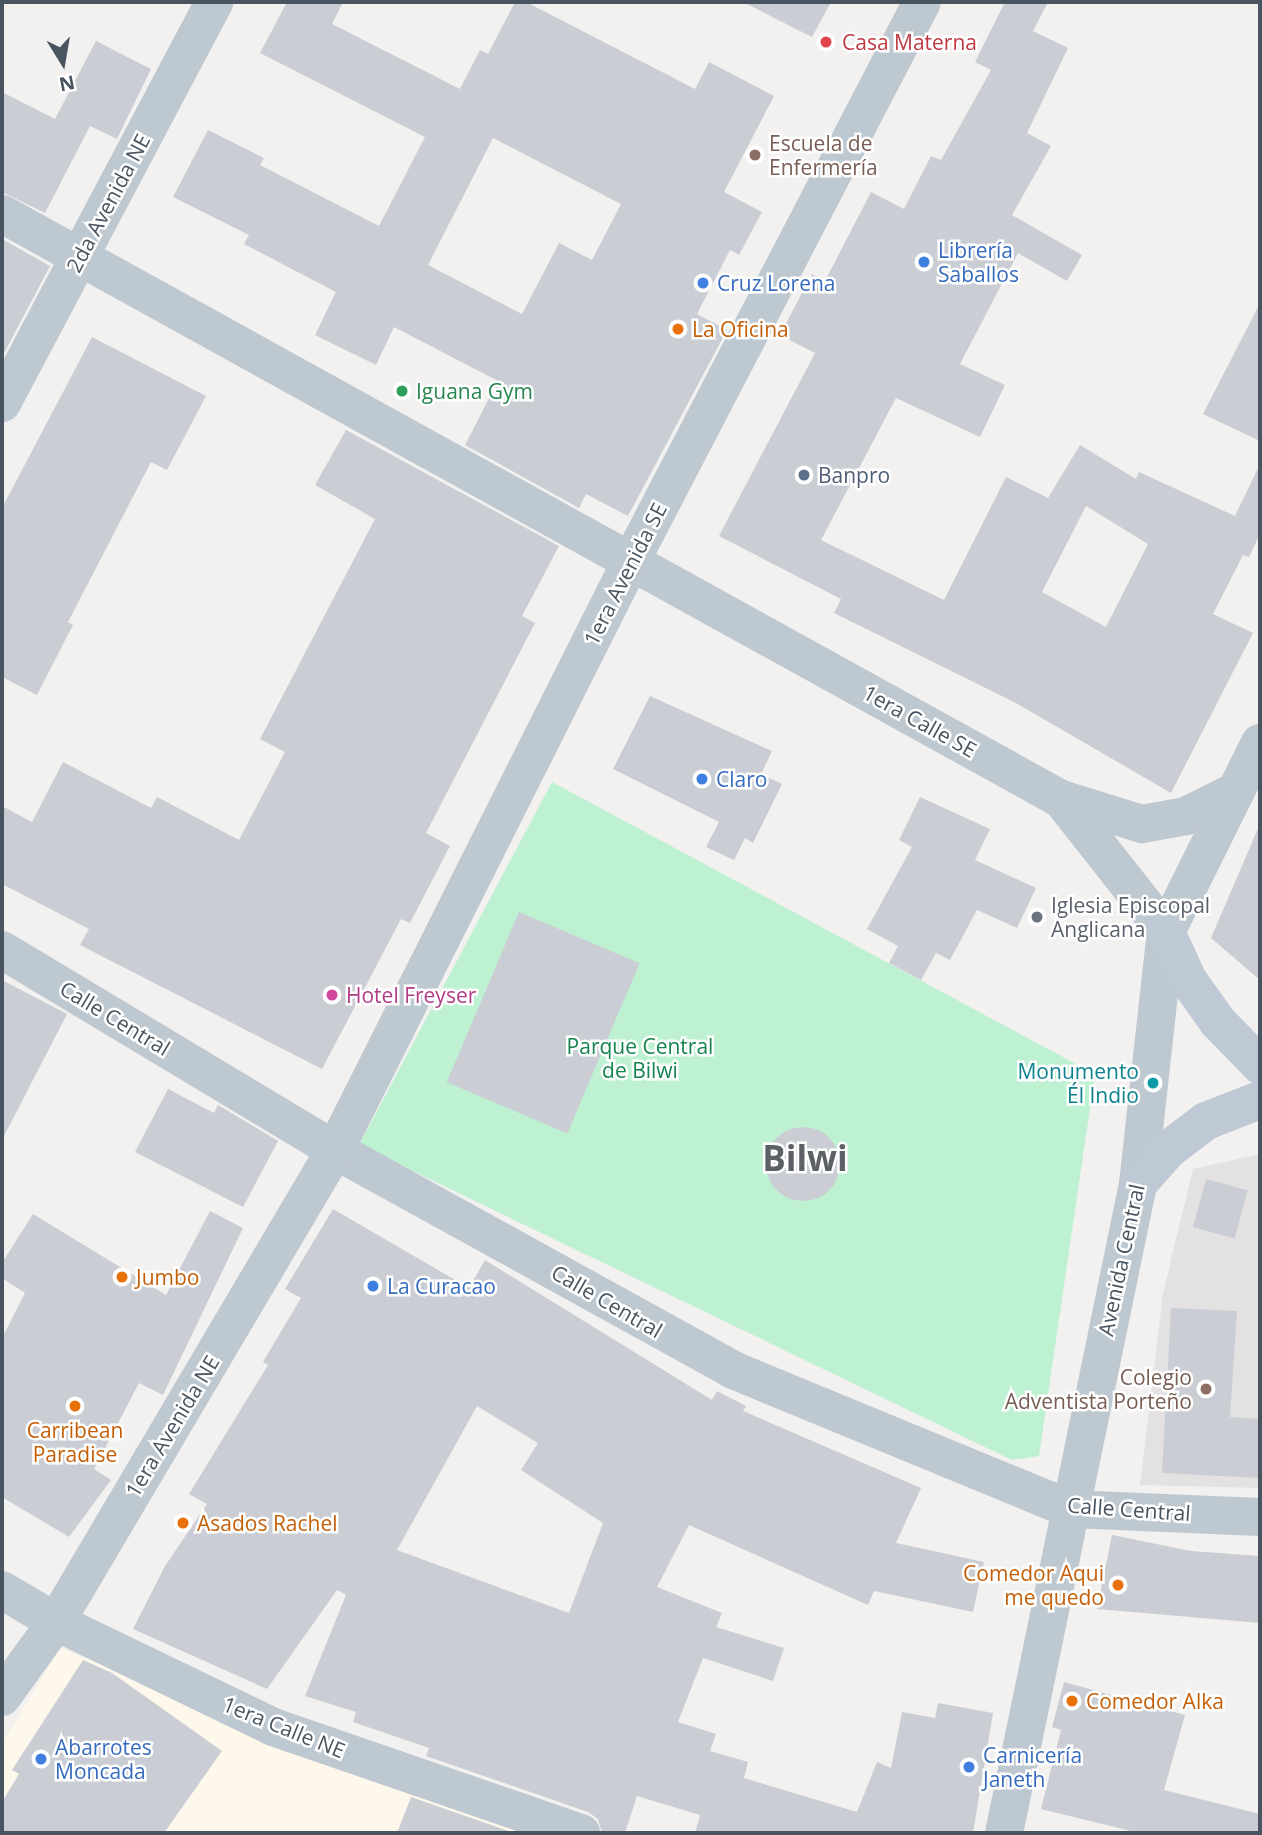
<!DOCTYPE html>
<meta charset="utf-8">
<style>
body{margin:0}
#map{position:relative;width:1262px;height:1835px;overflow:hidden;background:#f3f0f0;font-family:"Open Sans",sans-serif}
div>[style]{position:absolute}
.commercial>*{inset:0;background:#fdf8eb}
.education>*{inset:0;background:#e4e1e2}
.green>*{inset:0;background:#bef1d2}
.building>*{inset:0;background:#cacdd3;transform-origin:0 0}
.round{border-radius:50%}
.minor>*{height:38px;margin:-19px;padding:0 19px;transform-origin:19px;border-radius:19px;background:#bec8d0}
.tertiary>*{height:38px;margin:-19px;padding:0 19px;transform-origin:19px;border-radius:19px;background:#bec8d0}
.secondary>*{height:38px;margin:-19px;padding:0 19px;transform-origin:19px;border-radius:19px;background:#bec9d5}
.dots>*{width:19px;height:19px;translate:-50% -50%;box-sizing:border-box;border:4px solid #fff;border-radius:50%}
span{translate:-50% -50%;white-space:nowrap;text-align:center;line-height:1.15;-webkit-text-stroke:5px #fff;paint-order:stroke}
.health-label{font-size:21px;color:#be3a42}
.left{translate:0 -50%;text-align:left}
.education-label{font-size:21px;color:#785e54}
.right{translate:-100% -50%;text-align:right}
.street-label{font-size:21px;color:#48545f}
.shop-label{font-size:21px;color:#366cbe}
.food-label{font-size:21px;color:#c56008}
.leisure-label{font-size:21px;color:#27864d}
.service-label{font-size:21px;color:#4e5e75}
.worship-label{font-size:21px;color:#5b616d}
.hotel-label{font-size:21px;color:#b23c85}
.park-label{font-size:21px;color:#15844d}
.culture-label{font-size:21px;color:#0d838f}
.town-label{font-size:35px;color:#5d6166;font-weight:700}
.frame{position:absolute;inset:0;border:4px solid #48545f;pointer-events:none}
.north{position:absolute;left:28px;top:28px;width:70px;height:70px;-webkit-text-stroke:5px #fff;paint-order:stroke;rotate:169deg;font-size:19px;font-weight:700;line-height:28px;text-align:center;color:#48545f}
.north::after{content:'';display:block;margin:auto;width:24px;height:32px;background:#48545f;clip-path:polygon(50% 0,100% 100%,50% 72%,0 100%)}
</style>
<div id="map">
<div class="commercial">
<div style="clip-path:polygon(60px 1648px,519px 1833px,2px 1833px,2px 1744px)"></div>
</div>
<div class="education">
<div style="clip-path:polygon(1260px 1154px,1260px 1488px,1140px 1485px,1163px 1293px,1193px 1169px)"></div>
</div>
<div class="green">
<div style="clip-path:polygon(552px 782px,1087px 1070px,1094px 1081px,1039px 1456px,1012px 1460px,359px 1145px)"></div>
</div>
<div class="building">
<div style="clip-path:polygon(evenodd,287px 2px,343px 2px,332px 24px,460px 89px,480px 50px,488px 54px,515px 2px,526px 2px,695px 89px,709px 62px,774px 96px,724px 192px,762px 212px,739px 255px,730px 250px,697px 314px,727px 330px,628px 516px,586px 494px,579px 508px,465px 445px,498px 381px,394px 327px,376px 365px,315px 335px,336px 292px,244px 244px,249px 235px,173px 197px,208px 130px,264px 158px,260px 165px,379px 226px,425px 137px,260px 53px,287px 2px,493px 138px,621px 204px,592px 260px,559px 243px,522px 314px,428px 265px,493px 138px)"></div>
<div style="clip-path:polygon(743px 2px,831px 2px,812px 37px)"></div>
<div style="clip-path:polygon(evenodd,1005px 2px,1048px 2px,1033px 31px,1068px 48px,1027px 133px,1051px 146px,1012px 215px,1082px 255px,1067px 281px,1018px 253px,960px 364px,1005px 385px,980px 437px,896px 398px,821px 540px,944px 600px,1006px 477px,1048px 498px,1080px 445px,1136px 479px,1139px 472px,1235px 516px,1260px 464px,1260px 534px,1249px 557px,1243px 555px,1213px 614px,1253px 633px,1171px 793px,1016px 703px,834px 613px,841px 599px,719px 536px,815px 353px,780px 335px,812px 274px,825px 281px,871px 192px,904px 209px,931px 156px,941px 160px,991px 70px,975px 62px,1005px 2px,1086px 506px,1148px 544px,1106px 627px,1042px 592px,1086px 506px)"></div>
<div style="clip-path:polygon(96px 41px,151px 69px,117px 139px,90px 126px,45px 213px,2px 192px,2px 92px,55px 119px)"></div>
<div style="clip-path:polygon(2px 239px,50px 266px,2px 357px)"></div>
<div style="clip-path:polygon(1260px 303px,1260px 441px,1203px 414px)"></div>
<div style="clip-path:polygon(92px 337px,206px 396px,167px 470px,151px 462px,68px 622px,73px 625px,37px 695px,2px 677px,2px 508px)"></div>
<div style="clip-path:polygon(346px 430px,559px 546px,522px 616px,535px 623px,426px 833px,450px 846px,410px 923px,401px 919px,322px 1069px,80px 945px,89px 929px,2px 884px,2px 806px,32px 822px,63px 762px,151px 808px,157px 797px,239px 840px,285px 752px,260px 739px,375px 519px,315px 485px)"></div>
<div style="clip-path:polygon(650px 696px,772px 751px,761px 774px,782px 784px,753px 843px,745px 838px,734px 860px,706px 847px,719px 822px,613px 769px)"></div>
<div style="clip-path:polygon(920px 797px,990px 829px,975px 860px,1036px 888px,1017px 928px,977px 910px,950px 960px,936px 953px,921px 980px,889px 963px,898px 946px,867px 929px,912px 847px,899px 840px)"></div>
<div style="clip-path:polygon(1260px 824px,1260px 980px,1211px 938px)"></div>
<div style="left:519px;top:912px;width:131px;height:185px;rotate:23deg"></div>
<div style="clip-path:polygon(2px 980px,67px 1014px,2px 1140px)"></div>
<div style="clip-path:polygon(168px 1089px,214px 1113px,218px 1105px,278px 1141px,243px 1207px,135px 1152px)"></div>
<div class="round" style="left:766px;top:1127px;width:74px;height:74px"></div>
<div style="left:1206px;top:1179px;width:43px;height:50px;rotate:15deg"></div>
<div style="clip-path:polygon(evenodd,333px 1209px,469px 1288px,485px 1260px,712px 1400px,717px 1391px,746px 1406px,743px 1411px,921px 1488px,896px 1543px,984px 1562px,973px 1612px,874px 1591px,868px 1605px,689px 1525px,657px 1587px,722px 1613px,716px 1627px,784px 1648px,773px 1681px,703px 1658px,678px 1722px,716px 1734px,710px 1751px,748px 1762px,744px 1778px,857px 1812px,877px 1762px,891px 1768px,902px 1712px,935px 1718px,938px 1703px,993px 1713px,973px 1833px,695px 1833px,700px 1815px,637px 1796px,625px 1833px,602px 1833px,598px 1819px,588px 1812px,426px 1756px,429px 1748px,353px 1722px,356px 1712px,305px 1696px,346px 1595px,337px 1590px,267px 1689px,133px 1629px,165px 1566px,207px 1504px,189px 1494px,268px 1365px,263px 1362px,301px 1298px,285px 1289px,333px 1209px,477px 1406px,538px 1443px,521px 1470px,603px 1523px,569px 1613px,397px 1550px,477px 1406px)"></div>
<div style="clip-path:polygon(210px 1211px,243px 1228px,163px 1395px,139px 1383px,94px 1469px,111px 1480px,69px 1537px,2px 1497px,2px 1338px,25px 1293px,2px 1278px,2px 1263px,33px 1214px,166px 1295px)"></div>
<div style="clip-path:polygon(1171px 1308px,1237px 1311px,1230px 1417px,1260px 1419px,1260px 1478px,1162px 1473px)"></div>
<div style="clip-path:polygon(1112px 1535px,1191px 1551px,1260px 1556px,1260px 1623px,1097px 1609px)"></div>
<div style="clip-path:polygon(83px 1660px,112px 1673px,222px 1751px,164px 1833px,2px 1833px,2px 1802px,19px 1774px,12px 1770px)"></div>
<div style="clip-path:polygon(1064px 1682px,1185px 1715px,1164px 1790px,1260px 1814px,1260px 1833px,1139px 1833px,1041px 1809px,1061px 1730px,1052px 1727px)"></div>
<div style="clip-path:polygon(411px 1797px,514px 1833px,397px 1833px)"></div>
</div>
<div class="minor">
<div style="left:2px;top:214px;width:1210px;rotate:28.92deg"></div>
<div style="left:1061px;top:799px;width:169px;rotate:51.7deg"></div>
<div style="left:2px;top:403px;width:454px;rotate:-62.1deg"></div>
<div style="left:1061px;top:799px;width:85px;rotate:17.2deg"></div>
<div style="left:1142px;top:824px;width:45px;rotate:-10.3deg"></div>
<div style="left:1186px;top:816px;width:56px;rotate:-26.6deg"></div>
<div style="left:2px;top:950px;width:388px;rotate:31deg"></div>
<div style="left:335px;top:1150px;width:455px;rotate:28.9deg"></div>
<div style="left:733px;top:1370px;width:365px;rotate:22.4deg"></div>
<div style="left:1070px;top:1509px;width:190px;rotate:2.4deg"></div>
<div style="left:2px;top:1590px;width:63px;rotate:30.7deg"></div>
<div style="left:56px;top:1622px;width:241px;rotate:25.8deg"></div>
<div style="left:273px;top:1727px;width:326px;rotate:19deg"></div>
<div style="left:2px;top:1697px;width:92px;rotate:-54.2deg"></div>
<div style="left:56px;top:1622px;width:548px;rotate:-59.41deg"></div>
<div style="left:335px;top:1150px;width:659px;rotate:-63.32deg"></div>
<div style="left:631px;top:561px;width:630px;rotate:-62.5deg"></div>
</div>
<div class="tertiary">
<div style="left:1004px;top:1833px;width:663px;rotate:-78.33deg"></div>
<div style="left:1138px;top:1184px;width:254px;rotate:-83.7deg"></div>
<div style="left:1166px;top:932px;width:211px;rotate:-63.6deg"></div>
</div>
<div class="secondary">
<div style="left:1166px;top:932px;width:53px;rotate:65.4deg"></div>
<div style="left:1188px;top:980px;width:52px;rotate:54.5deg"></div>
<div style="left:1218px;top:1022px;width:60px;rotate:45.7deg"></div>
<div style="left:1138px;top:1184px;width:47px;rotate:-48.5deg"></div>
<div style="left:1169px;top:1149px;width:46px;rotate:-37.1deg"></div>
<div style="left:1206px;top:1121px;width:58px;rotate:-21.3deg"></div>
</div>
<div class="dots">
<div style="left:826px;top:42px;background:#e0444e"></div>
<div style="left:755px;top:155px;background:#8d6e63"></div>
<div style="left:924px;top:262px;background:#3f7fe0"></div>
<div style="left:703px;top:283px;background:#3f7fe0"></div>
<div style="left:678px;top:329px;background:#e8710a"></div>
<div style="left:402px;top:391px;background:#2e9e5b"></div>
<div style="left:804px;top:475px;background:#5c6f8a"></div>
<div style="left:702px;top:779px;background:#3f7fe0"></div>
<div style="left:1037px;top:917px;background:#6b7280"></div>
<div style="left:332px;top:995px;background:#d1479c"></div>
<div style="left:1153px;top:1083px;background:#0f9aa8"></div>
<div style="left:122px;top:1277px;background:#e8710a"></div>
<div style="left:373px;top:1286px;background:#3f7fe0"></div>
<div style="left:1206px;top:1389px;background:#8d6e63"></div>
<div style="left:75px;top:1406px;background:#e8710a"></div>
<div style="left:183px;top:1523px;background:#e8710a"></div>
<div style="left:1118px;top:1585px;background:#e8710a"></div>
<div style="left:1072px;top:1701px;background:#e8710a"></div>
<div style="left:41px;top:1759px;background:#3f7fe0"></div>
<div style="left:969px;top:1767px;background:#3f7fe0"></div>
</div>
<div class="health-label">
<span class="left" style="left:842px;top:42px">Casa Materna</span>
</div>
<div class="education-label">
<span class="left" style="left:769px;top:155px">Escuela de<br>Enfermería</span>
<span class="right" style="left:1192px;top:1389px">Colegio<br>Adventista Porteño</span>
</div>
<div class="street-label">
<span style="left:108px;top:203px;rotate:-62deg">2da Avenida NE</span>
<span style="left:625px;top:574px;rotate:-63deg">1era Avenida SE</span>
<span style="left:920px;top:721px;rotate:29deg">1era Calle SE</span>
<span style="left:115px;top:1018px;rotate:31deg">Calle Central</span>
<span style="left:1121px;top:1260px;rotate:-78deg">Avenida Central</span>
<span style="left:607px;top:1301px;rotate:30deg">Calle Central</span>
<span style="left:172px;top:1426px;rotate:-59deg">1era Avenida NE</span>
<span style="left:1129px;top:1509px;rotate:4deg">Calle Central</span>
<span style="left:284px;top:1727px;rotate:22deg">1era Calle NE</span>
</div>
<div class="shop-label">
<span class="left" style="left:938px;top:262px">Librería<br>Saballos</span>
<span class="left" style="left:717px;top:283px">Cruz Lorena</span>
<span class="left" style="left:716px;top:779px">Claro</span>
<span class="left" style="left:387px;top:1286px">La Curacao</span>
<span class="left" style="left:55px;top:1759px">Abarrotes<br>Moncada</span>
<span class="left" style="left:983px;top:1767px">Carnicería<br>Janeth</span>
</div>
<div class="food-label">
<span class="left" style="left:692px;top:329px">La Oficina</span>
<span class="left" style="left:136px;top:1277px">Jumbo</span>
<span style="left:75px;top:1442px">Carribean<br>Paradise</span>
<span class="left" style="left:197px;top:1523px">Asados Rachel</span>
<span class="right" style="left:1104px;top:1585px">Comedor Aqui<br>me quedo</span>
<span class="left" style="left:1086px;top:1701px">Comedor Alka</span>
</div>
<div class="leisure-label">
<span class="left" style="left:416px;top:391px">Iguana Gym</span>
</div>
<div class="service-label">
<span class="left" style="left:818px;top:475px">Banpro</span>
</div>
<div class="worship-label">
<span class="left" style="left:1051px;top:917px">Iglesia Episcopal<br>Anglicana</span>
</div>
<div class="hotel-label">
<span class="left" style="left:346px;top:995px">Hotel Freyser</span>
</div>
<div class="park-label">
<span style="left:640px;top:1058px">Parque Central<br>de Bilwi</span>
</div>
<div class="culture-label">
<span class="right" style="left:1139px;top:1083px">Monumento<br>Él Indio</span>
</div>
<div class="town-label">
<span style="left:805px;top:1158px">Bilwi</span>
</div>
<div class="frame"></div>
<div class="north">N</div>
</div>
